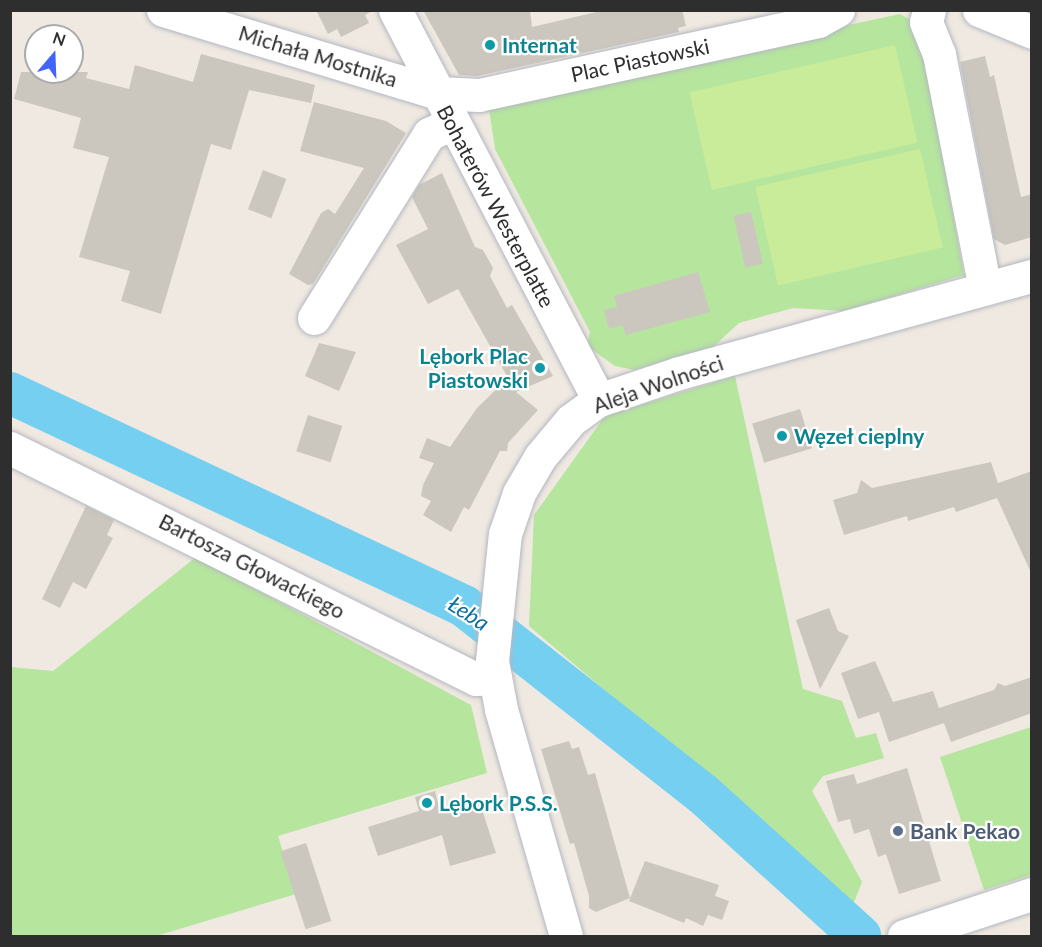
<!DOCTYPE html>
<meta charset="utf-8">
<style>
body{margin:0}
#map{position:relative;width:1042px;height:947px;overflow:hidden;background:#efe9e1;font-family:Lato,sans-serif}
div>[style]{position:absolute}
.green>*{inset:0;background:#b6e59e}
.pitch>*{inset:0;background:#c9ec9a;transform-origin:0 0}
.river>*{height:42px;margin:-21px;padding:0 21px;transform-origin:21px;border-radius:21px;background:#75cff0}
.building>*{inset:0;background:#cbc7bf;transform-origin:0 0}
.roads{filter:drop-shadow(0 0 2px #b4b7c1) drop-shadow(0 0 2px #b4b7c1)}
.minor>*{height:33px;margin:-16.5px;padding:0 16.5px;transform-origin:16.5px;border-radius:16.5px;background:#fff}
.dots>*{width:16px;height:16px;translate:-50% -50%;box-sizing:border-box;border:3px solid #fff;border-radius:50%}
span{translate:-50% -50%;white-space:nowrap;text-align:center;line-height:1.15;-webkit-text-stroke:4.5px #fff;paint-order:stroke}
.culture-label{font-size:21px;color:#0d838f;font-weight:700}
.left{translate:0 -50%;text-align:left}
.right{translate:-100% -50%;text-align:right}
.street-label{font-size:21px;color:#2e2e2e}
.service-label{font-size:21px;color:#4e5e75;font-weight:700}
.water-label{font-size:22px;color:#0d6fa3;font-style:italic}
.frame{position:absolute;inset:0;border:12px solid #2e2e2e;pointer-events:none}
.north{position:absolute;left:24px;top:24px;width:60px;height:60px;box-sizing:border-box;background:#fff;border:2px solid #ababab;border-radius:50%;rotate:19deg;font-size:16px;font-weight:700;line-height:24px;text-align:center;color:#2e2e2e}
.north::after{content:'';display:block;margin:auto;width:21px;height:27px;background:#4264fb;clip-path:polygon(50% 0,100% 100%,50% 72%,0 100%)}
</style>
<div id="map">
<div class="green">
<div style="clip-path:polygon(900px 14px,915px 22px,925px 58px,964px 275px,844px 311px,793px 308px,739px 323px,712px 348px,634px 370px,615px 366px,587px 346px,590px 332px,495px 149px,488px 102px)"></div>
<div style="clip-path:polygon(735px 376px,803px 689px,842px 701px,856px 738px,876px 733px,884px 758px,823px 776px,812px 791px,862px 882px,851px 910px,751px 814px,529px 626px,534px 515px,605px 416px)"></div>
<div style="clip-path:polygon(196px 557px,471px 705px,487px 773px,278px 836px,296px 894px,156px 936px,11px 936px,10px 667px,53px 671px)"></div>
<div style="clip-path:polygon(1031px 727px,1031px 875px,984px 890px,940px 757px)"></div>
</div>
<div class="pitch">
<div style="left:895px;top:45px;width:100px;height:211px;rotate:77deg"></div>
<div style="left:920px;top:149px;width:101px;height:169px;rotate:77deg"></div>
</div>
<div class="river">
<div style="left:10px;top:393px;width:501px;rotate:25.13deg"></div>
<div style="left:464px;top:606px;width:304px;rotate:38.2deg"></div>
<div style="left:703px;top:794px;width:212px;rotate:42.1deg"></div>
</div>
<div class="building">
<div style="clip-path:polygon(316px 10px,374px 10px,365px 15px,369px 23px,341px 37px,337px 29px,328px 34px)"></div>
<div style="clip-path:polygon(423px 10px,530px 10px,532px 27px,605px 10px,682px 10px,686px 26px,678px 28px,679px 32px,477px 76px,459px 75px)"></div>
<div style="clip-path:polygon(201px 54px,315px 85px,311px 103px,249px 90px,231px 150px,211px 144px,161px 314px,121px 301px,130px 271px,79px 257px,109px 157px,73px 148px,81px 118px,14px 99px,21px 72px,88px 72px,86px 78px,129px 89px,135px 65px,193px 82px)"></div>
<div style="clip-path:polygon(985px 56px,990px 77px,994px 75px,1021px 197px,1032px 194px,1032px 237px,1005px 245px,994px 239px,960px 62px)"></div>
<div style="clip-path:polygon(314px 102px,386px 121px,406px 133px,313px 284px,308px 285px,289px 274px,321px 213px,328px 209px,335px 214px,364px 168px,300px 151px)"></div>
<div style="left:263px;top:170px;width:25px;height:42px;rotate:21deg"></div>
<div style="clip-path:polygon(442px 173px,475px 247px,483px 250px,493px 268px,490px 276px,507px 308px,512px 305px,553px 376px,516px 392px,538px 410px,508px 443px,507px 451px,500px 451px,469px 510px,464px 507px,451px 532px,423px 515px,431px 501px,421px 496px,423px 485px,434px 463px,419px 458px,427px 438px,450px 447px,477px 408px,508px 378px,458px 289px,428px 304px,396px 245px,428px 229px,412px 197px,419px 185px)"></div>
<div style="left:751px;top:212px;width:53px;height:18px;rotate:77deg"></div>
<div style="clip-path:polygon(698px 272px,710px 312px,626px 335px,622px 325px,609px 329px,604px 310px,617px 307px,614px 296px)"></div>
<div style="clip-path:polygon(319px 343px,356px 352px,339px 391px,305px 376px)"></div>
<div style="left:800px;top:409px;width:41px;height:50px;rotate:73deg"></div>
<div style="left:308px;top:415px;width:36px;height:38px;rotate:18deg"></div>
<div style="clip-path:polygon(991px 462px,998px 483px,1032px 471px,1032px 575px,997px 498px,956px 512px,954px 507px,908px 521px,907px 516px,844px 535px,833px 500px,857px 493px,861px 480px,872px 488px)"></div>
<div style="clip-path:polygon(86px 506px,114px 520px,107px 535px,113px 538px,86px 589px,73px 582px,60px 608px,42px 599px)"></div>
<div style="clip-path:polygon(829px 608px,838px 631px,849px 636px,820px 689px,796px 620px)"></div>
<div style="clip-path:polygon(875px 661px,893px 702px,933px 691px,939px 708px,994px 690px,998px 683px,1005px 686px,1032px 677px,1032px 713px,951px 742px,944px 723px,889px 742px,879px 712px,858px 719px,841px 673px)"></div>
<div style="clip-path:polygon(569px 741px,572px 749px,579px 747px,588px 775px,595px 773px,630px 898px,596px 912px,589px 908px,589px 896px,574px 843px,570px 844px,541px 749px)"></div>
<div style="clip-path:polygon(907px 768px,941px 881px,899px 894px,886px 854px,878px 857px,869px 829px,854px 834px,850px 819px,838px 822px,826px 781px,854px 774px,857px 784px)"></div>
<div style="clip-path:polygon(435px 791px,440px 811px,479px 800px,496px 853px,450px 866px,442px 835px,378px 856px,368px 827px,419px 811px,415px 797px)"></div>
<div style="left:306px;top:843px;width:82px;height:27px;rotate:72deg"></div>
<div style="clip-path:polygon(645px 861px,719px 885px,715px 896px,729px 901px,722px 920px,708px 915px,703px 926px,686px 918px,684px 923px,629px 901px)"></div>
</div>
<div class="roads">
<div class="minor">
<div style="left:163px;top:10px;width:287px;rotate:16.8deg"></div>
<div style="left:438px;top:93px;width:41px;rotate:2.8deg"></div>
<div style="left:479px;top:95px;width:347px;rotate:-12.3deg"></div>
<div style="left:818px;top:21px;width:23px;rotate:-29deg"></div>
<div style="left:395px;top:10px;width:440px;rotate:62.4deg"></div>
<div style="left:929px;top:10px;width:12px;rotate:104deg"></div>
<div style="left:926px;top:22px;width:35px;rotate:68deg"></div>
<div style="left:939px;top:54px;width:238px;rotate:78.9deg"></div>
<div style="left:979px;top:10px;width:57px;rotate:22.5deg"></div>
<div style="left:314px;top:318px;width:217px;rotate:-58deg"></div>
<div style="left:429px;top:134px;width:26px;rotate:-25deg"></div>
<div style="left:10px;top:448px;width:520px;rotate:26.37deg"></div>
<div style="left:476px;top:679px;width:19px;rotate:-3deg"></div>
<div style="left:566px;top:936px;width:236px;rotate:-106deg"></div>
<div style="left:501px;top:709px;width:49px;rotate:-100.6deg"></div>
<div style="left:492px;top:661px;width:128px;rotate:-84.2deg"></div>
<div style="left:505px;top:534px;width:43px;rotate:-71.1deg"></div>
<div style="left:519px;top:493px;width:42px;rotate:-59.7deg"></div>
<div style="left:540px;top:457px;width:48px;rotate:-50deg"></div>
<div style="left:571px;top:420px;width:34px;rotate:-36deg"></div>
<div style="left:599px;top:400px;width:84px;rotate:-18.6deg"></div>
<div style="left:679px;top:373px;width:366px;rotate:-15.4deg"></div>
<div style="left:904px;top:936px;width:135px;rotate:-18.2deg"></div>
</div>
</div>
<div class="dots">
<div style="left:490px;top:45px;background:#0f9aa8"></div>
<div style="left:540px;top:368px;background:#0f9aa8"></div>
<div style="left:782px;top:436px;background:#0f9aa8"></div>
<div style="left:427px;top:803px;background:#0f9aa8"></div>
<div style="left:898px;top:831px;background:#5c6f8a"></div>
</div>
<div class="culture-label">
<span class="left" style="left:502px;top:45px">Internat</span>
<span class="right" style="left:528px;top:368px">Lębork Plac<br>Piastowski</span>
<span class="left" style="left:794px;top:436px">Węzeł cieplny</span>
<span class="left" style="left:439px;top:803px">Lębork P.S.S.</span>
</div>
<div class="street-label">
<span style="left:318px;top:56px;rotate:17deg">Michała Mostnika</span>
<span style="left:640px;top:60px;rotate:-12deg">Plac Piastowski</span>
<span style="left:496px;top:206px;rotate:62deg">Bohaterów Westerplatte</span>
<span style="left:658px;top:384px;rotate:-19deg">Aleja Wolności</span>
<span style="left:252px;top:566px;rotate:27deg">Bartosza Głowackiego</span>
</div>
<div class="service-label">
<span class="left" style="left:910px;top:831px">Bank Pekao</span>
</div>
<div class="water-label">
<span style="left:469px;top:613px;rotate:33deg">Łeba</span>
</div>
<div class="frame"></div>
<div class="north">N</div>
</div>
